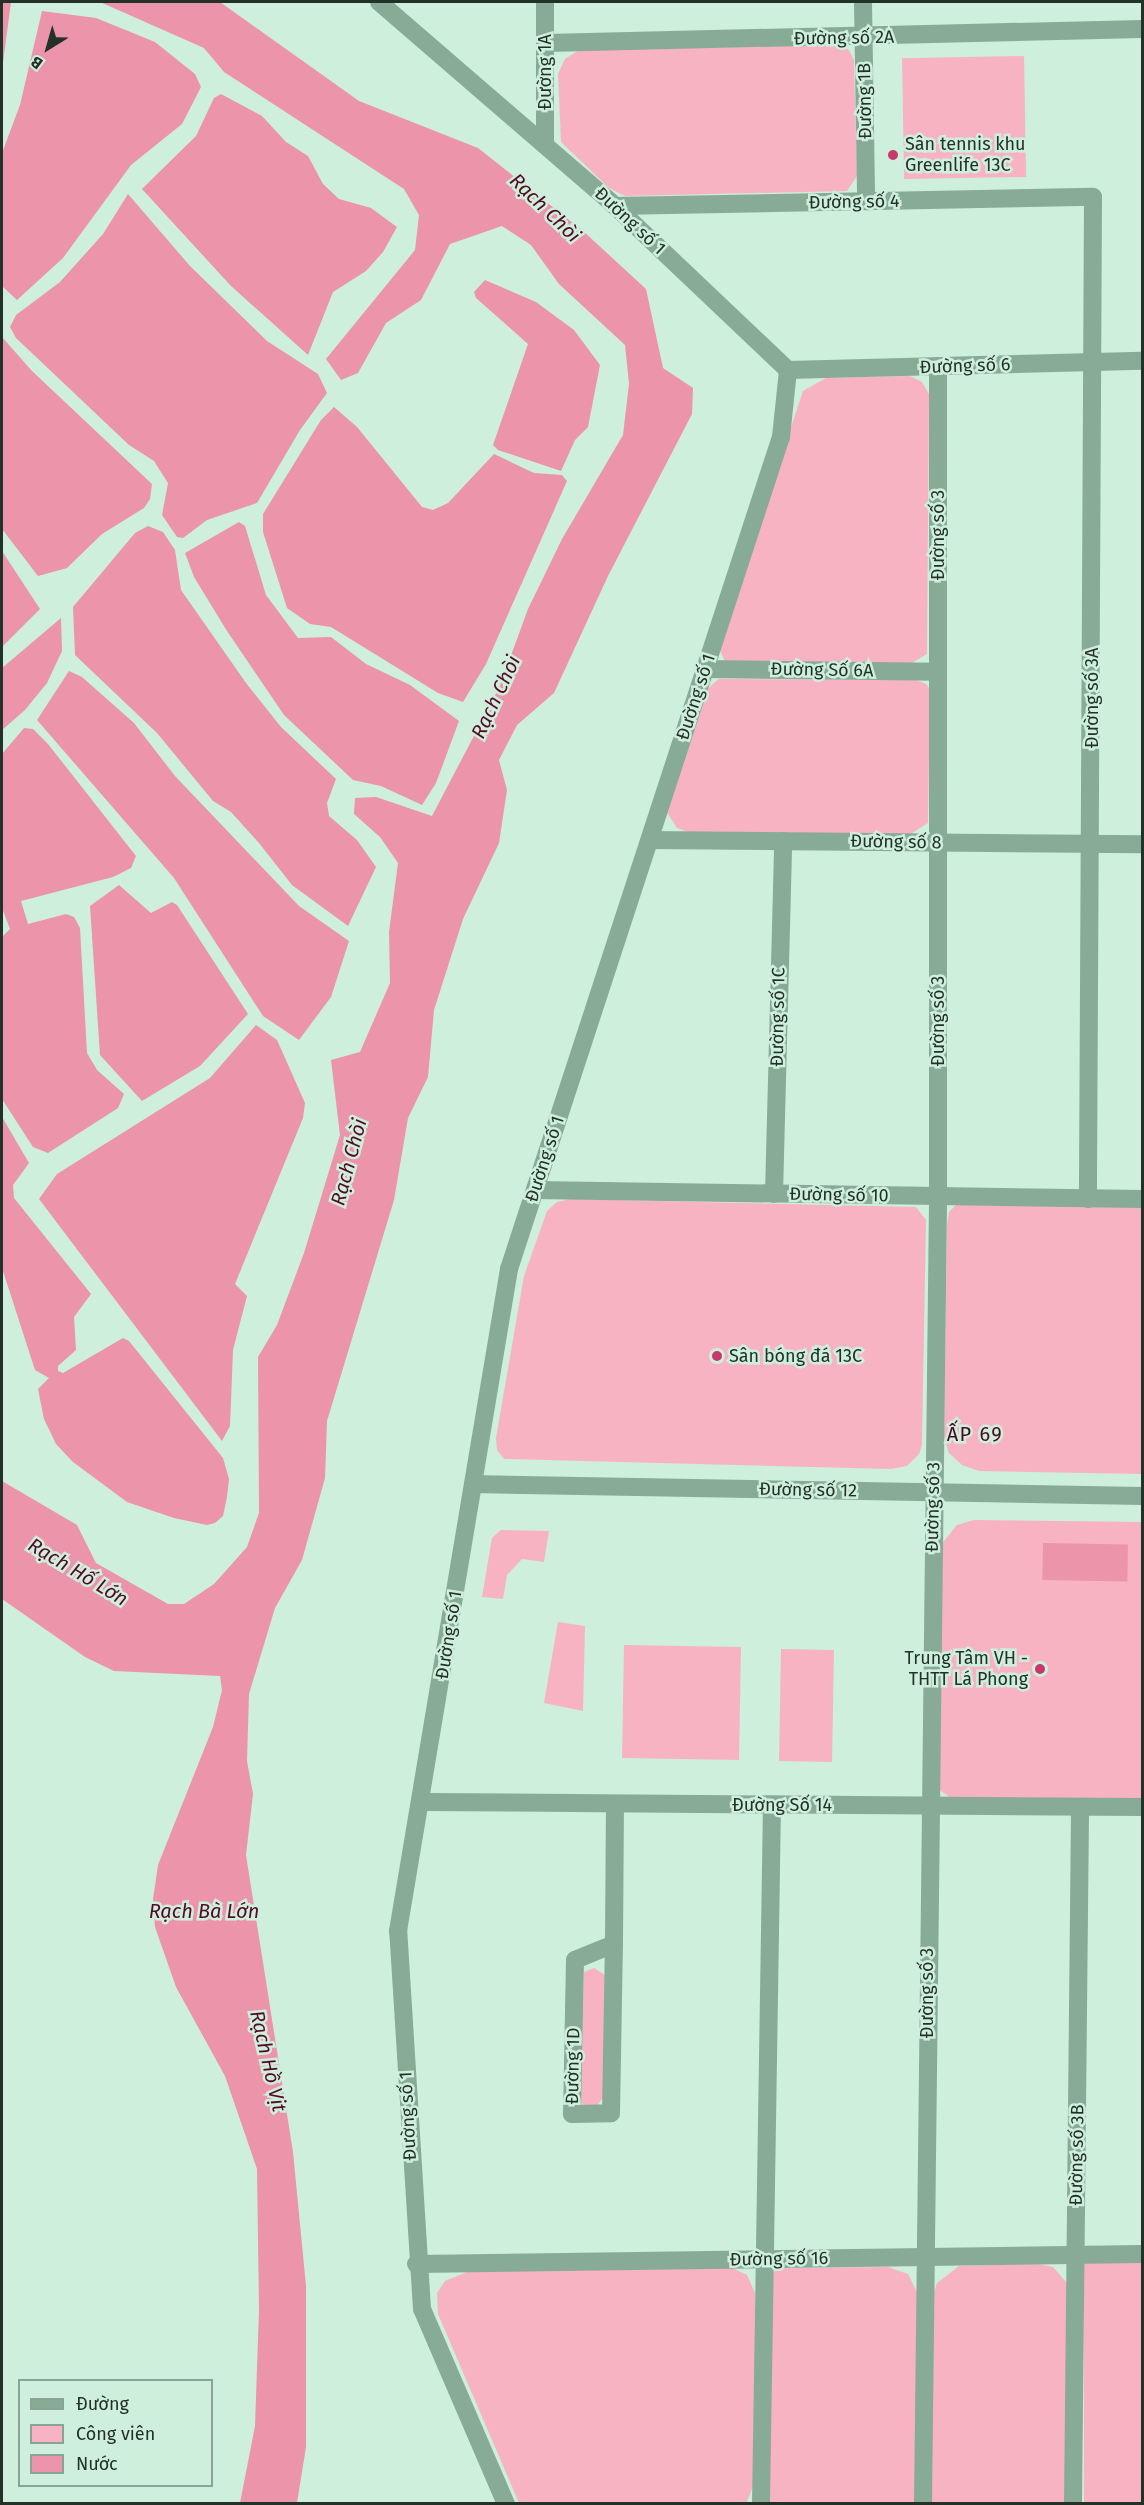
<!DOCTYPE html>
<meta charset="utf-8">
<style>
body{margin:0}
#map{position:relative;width:1144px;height:2505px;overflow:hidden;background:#ceefdb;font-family:"Fira Sans",sans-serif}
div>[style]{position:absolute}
.green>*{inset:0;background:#f8b3c3;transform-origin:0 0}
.water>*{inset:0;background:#eb94aa;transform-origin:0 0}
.minor>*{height:18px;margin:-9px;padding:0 9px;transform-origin:9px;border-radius:9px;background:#88ab96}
.dots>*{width:16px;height:16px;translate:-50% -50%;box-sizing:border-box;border:3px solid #ceefdb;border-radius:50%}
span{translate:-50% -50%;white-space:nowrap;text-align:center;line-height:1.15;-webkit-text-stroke:5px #ceefdb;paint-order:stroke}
.street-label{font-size:18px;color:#243129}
.poi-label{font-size:18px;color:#243129}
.left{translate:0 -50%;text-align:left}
.right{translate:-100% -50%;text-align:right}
.water-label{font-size:20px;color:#560828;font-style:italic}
.neighbourhood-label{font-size:20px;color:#4e0a24;letter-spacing:1.5px}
.frame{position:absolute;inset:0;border:3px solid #243129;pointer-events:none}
.legend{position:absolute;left:18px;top:2379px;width:195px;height:108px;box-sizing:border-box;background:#ceefdb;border:2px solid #8aa394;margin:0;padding:8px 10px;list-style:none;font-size:18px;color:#243129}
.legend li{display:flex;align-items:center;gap:12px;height:30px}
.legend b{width:30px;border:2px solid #8aa394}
.north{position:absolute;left:18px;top:18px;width:60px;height:60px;-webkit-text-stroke:4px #ceefdb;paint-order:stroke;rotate:217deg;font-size:16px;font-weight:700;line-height:24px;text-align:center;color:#243129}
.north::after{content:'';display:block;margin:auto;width:21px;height:27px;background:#243129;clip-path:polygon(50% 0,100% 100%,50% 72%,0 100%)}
</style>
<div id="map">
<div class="green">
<div style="clip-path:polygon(838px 45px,849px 50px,854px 60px,857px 176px,847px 191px,625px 196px,609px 188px,561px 142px,558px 74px,565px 59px,579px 50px)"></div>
<div style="left:1024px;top:56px;width:121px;height:122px;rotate:89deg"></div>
<div style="clip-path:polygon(910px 376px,922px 382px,929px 394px,927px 654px,910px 664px,725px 661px,718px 647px,803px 391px,826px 378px)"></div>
<div style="clip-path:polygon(719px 679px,916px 680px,926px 684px,930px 689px,928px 823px,909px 835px,690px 833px,677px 828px,668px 814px,668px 805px,707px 689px)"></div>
<div style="clip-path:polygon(570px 1199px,916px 1207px,926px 1220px,922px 1445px,919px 1454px,907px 1466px,891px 1469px,504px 1459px,497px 1450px,496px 1438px,524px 1276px,547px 1211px,557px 1202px)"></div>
<div style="clip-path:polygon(958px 1203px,1142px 1204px,1142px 1474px,979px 1471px,962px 1465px,949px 1453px,944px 1438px,947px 1226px,949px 1212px)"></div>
<div style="clip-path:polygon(974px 1520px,1142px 1522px,1142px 1799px,951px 1798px,938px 1789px,940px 1546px,957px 1525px)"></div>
<div style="clip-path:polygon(501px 1530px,549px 1531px,544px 1562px,522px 1559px,507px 1575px,503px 1599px,482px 1597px,492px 1538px)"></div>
<div style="clip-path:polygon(558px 1622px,585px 1626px,583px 1711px,544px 1703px)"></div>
<div style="left:624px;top:1645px;width:117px;height:113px;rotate:1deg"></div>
<div style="left:781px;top:1649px;width:53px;height:112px;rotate:1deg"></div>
<div style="clip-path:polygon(594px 1968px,605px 1975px,604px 2096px,597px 2106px,585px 2106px,581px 2102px,584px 1972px)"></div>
<div style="left:1142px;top:2262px;width:241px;height:58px;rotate:90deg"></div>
<div style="clip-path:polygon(1038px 2264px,1053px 2267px,1068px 2284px,1066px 2503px,932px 2504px,933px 2296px,937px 2283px,959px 2266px)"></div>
<div style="clip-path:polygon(730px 2267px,747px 2275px,755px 2293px,755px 2481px,747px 2502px,519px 2503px,438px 2314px,437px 2293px,445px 2281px,467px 2272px)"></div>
<div style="clip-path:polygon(888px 2267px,908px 2274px,917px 2292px,915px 2503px,769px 2504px,772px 2272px,782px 2268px)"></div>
</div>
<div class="water">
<div style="clip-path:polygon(2px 2px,11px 2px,2px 70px)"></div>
<div style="clip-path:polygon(100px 2px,220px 2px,359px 101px,478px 148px,583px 231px,646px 289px,663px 368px,693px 388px,692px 414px,608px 576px,554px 693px,517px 725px,499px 760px,507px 790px,499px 843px,463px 919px,434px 1010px,428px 1077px,408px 1118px,394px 1200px,327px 1421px,325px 1478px,302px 1560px,275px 1608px,249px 1694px,247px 1761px,253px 1794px,246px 1855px,293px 2152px,306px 2286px,306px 2447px,297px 2503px,240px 2503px,255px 2426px,259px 2310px,257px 2169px,225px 2076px,176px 1987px,155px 1927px,153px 1899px,158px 1865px,213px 1727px,222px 1690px,220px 1676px,114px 1671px,85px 1657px,2px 1599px,2px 1481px,77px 1525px,96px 1563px,168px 1604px,184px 1604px,214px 1584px,247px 1547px,259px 1513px,258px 1357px,277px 1325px,304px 1253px,340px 1135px,331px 1060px,360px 1052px,390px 983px,389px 932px,398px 863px,380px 837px,354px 814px,355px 798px,376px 797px,432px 816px,499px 688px,528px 609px,562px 539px,623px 435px,629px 384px,625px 345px,559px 284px,531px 245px,502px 226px,450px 244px,421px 300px,386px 323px,358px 373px,341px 380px,326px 359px,415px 250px,419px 215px,404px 189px,224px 72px,204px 48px)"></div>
<div style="clip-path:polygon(42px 11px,96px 18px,155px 42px,195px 74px,201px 87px,182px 124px,131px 165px,63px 258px,17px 300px,2px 286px,2px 153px,20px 105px)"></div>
<div style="clip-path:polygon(221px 94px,262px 116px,286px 142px,308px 156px,323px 184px,339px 199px,371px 208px,397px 227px,383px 252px,366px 271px,333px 292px,308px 355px,231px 286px,142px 189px,196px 136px,214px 98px)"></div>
<div style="clip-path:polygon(128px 194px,190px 266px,267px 341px,318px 374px,327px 393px,300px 430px,257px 503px,207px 520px,183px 538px,177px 537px,162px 515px,168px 483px,154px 461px,129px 445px,16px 338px,10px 327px,16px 315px,60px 282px,103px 234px)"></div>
<div style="clip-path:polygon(485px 280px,536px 302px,574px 330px,600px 365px,588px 427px,575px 440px,561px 471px,498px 450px,493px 445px,528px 344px,476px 298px,474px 292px)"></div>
<div style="clip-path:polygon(2px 337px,32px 371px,152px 484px,150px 499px,144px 508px,102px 534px,67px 568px,38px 576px,2px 529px)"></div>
<div style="clip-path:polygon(334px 407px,357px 427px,422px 507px,433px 510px,448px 503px,494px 454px,534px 473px,562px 475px,567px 481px,486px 664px,463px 702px,438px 693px,331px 627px,310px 624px,287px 608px,263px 532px,263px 514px,321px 420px)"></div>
<div style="clip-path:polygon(239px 522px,245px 526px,266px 595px,298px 638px,331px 637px,366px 664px,410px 685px,459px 721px,436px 783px,422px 805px,381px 786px,353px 780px,284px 715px,227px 631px,194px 577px,185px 553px)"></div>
<div style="clip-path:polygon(148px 526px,163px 532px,175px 550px,181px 590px,246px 683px,281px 727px,336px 779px,327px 803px,329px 816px,357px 840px,376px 867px,348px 926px,292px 885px,259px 843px,231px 812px,213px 801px,157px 733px,75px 655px,73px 607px,135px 533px)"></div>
<div style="clip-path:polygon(2px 551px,40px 609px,2px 647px)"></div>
<div style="clip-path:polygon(61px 618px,62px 651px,47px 683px,25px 710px,2px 730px,2px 668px)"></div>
<div style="clip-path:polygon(69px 671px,82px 677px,134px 723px,175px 776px,299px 906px,349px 941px,331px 997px,299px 1040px,263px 1016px,174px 878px,37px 720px)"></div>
<div style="clip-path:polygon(24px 728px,33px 729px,48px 744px,136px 856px,131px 868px,113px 877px,21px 901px,28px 924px,66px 914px,74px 917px,80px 928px,87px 1053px,97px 1070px,124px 1094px,118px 1108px,48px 1153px,33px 1147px,2px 1099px,2px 937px,10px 929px,2px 908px,2px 754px)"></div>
<div style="clip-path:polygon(119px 885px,151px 913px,172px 902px,177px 905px,248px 1014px,200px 1066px,142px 1101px,100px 1055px,90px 906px)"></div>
<div style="clip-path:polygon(256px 1025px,277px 1040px,305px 1103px,303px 1118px,235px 1284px,247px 1296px,233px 1350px,230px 1426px,222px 1441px,39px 1199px,57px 1174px,210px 1078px)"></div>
<div style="clip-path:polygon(2px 1117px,29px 1163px,13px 1185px,14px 1198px,91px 1294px,74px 1317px,76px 1350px,58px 1366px,58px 1371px,63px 1373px,123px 1338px,129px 1341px,223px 1458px,229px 1479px,227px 1497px,223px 1516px,215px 1523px,207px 1525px,174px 1518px,127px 1502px,73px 1462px,56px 1444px,44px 1419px,38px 1389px,49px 1378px,35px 1370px,2px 1268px)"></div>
<div style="left:1043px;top:1543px;width:85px;height:37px;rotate:1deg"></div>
</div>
<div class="minor">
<div style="left:379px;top:2px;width:312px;rotate:40.8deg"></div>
<div style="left:615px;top:206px;width:238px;rotate:43.5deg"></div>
<div style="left:545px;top:2px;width:141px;rotate:90deg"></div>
<div style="left:863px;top:2px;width:199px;rotate:89.1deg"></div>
<div style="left:546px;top:43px;width:596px;rotate:-1.35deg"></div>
<div style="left:615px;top:206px;width:478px;rotate:-1.1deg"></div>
<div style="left:1093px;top:197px;width:1002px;rotate:90.29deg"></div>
<div style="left:788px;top:370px;width:354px;rotate:-1.5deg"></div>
<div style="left:705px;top:669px;width:233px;rotate:0.7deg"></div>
<div style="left:650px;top:840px;width:492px;rotate:0.5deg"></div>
<div style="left:535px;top:1190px;width:607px;rotate:0.85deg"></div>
<div style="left:774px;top:1194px;width:353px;rotate:-88.5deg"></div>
<div style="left:473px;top:1484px;width:669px;rotate:1.03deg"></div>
<div style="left:422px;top:1802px;width:720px;rotate:0.4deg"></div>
<div style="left:614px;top:1944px;width:42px;rotate:157.7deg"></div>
<div style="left:575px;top:1960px;width:154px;rotate:91.1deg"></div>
<div style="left:572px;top:2114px;width:39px;rotate:-1deg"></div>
<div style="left:611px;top:2113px;width:169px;rotate:-89deg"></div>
<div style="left:614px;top:1944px;width:140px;rotate:-89.6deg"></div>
<div style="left:416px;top:2264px;width:726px;rotate:-0.79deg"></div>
<div style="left:506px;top:2504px;width:212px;rotate:-113.3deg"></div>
<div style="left:422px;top:2309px;width:379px;rotate:-93.6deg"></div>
<div style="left:398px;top:1931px;width:671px;rotate:-80.48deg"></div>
<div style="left:509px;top:1269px;width:875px;rotate:-71.9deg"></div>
<div style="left:781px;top:437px;width:67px;rotate:-84deg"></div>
<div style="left:761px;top:2504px;width:699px;rotate:-89.1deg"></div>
<div style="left:923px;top:2504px;width:1308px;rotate:-89.34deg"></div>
<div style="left:938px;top:1196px;width:830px;rotate:-90deg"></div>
<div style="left:1073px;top:2504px;width:697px;rotate:-89.42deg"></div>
</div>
<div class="dots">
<div style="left:893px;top:155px;background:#c6396b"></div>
<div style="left:717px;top:1356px;background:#c6396b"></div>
<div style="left:1040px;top:1669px;background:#c6396b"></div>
</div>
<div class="street-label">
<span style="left:844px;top:38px;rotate:-1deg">Đường số 2A</span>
<span style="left:545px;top:72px;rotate:-90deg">Đường 1A</span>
<span style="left:865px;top:101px;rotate:-91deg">Đường 1B</span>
<span style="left:854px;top:202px;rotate:-1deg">Đường số 4</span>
<span style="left:630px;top:221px;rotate:43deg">Đường số 1</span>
<span style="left:965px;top:366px;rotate:-2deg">Đường số 6</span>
<span style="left:938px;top:535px;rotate:-90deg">Đường số 3</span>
<span style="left:822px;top:670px;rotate:1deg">Đường Số 6A</span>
<span style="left:696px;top:697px;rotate:-72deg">Đường số 1</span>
<span style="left:1092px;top:698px;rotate:-90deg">Đường số 3A</span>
<span style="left:896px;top:842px;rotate:1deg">Đường số 8</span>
<span style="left:778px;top:1017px;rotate:-89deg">Đường số 1C</span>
<span style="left:938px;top:1021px;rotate:-90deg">Đường số 3</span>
<span style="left:545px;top:1159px;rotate:-72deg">Đường số 1</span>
<span style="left:839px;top:1195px;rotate:1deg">Đường số 10</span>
<span style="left:808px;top:1490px;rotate:1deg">Đường số 12</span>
<span style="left:933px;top:1507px;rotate:-89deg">Đường số 3</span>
<span style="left:449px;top:1635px;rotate:-81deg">Đường số 1</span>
<span style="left:782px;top:1805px">Đường Số 14</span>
<span style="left:927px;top:1993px;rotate:-90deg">Đường số 3</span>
<span style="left:573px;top:2066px;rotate:-89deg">Đường 1D</span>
<span style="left:408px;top:2116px;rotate:-93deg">Đường số 1</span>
<span style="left:1077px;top:2155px;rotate:-89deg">Đường số 3B</span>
<span style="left:779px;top:2259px;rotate:-1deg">Đường số 16</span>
</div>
<div class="poi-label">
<span class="left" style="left:905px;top:155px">Sân tennis khu<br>Greenlife 13C</span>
<span class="left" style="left:729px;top:1356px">Sân bóng đá 13C</span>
<span class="right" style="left:1028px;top:1669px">Trung Tâm VH -<br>THTT Lá Phong</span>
</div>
<div class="water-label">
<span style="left:545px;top:208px;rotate:44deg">Rạch Chòi</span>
<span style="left:496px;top:697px;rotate:-65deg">Rạch Chòi</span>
<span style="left:349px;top:1162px;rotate:-75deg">Rạch Chòi</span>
<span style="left:78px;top:1572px;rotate:31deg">Rạch Hố Lớn</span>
<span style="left:204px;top:1911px">Rạch Bà Lớn</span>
<span style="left:268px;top:2061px;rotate:77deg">Rạch Hồ Vịt</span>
</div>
<div class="neighbourhood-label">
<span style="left:975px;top:1434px">ẤP 69</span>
</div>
<div class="frame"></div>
<ul class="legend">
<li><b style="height:8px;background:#88ab96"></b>Đường</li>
<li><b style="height:16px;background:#f8b3c3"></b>Công viên</li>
<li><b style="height:16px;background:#eb94aa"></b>Nước</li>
</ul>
<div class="north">B</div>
</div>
